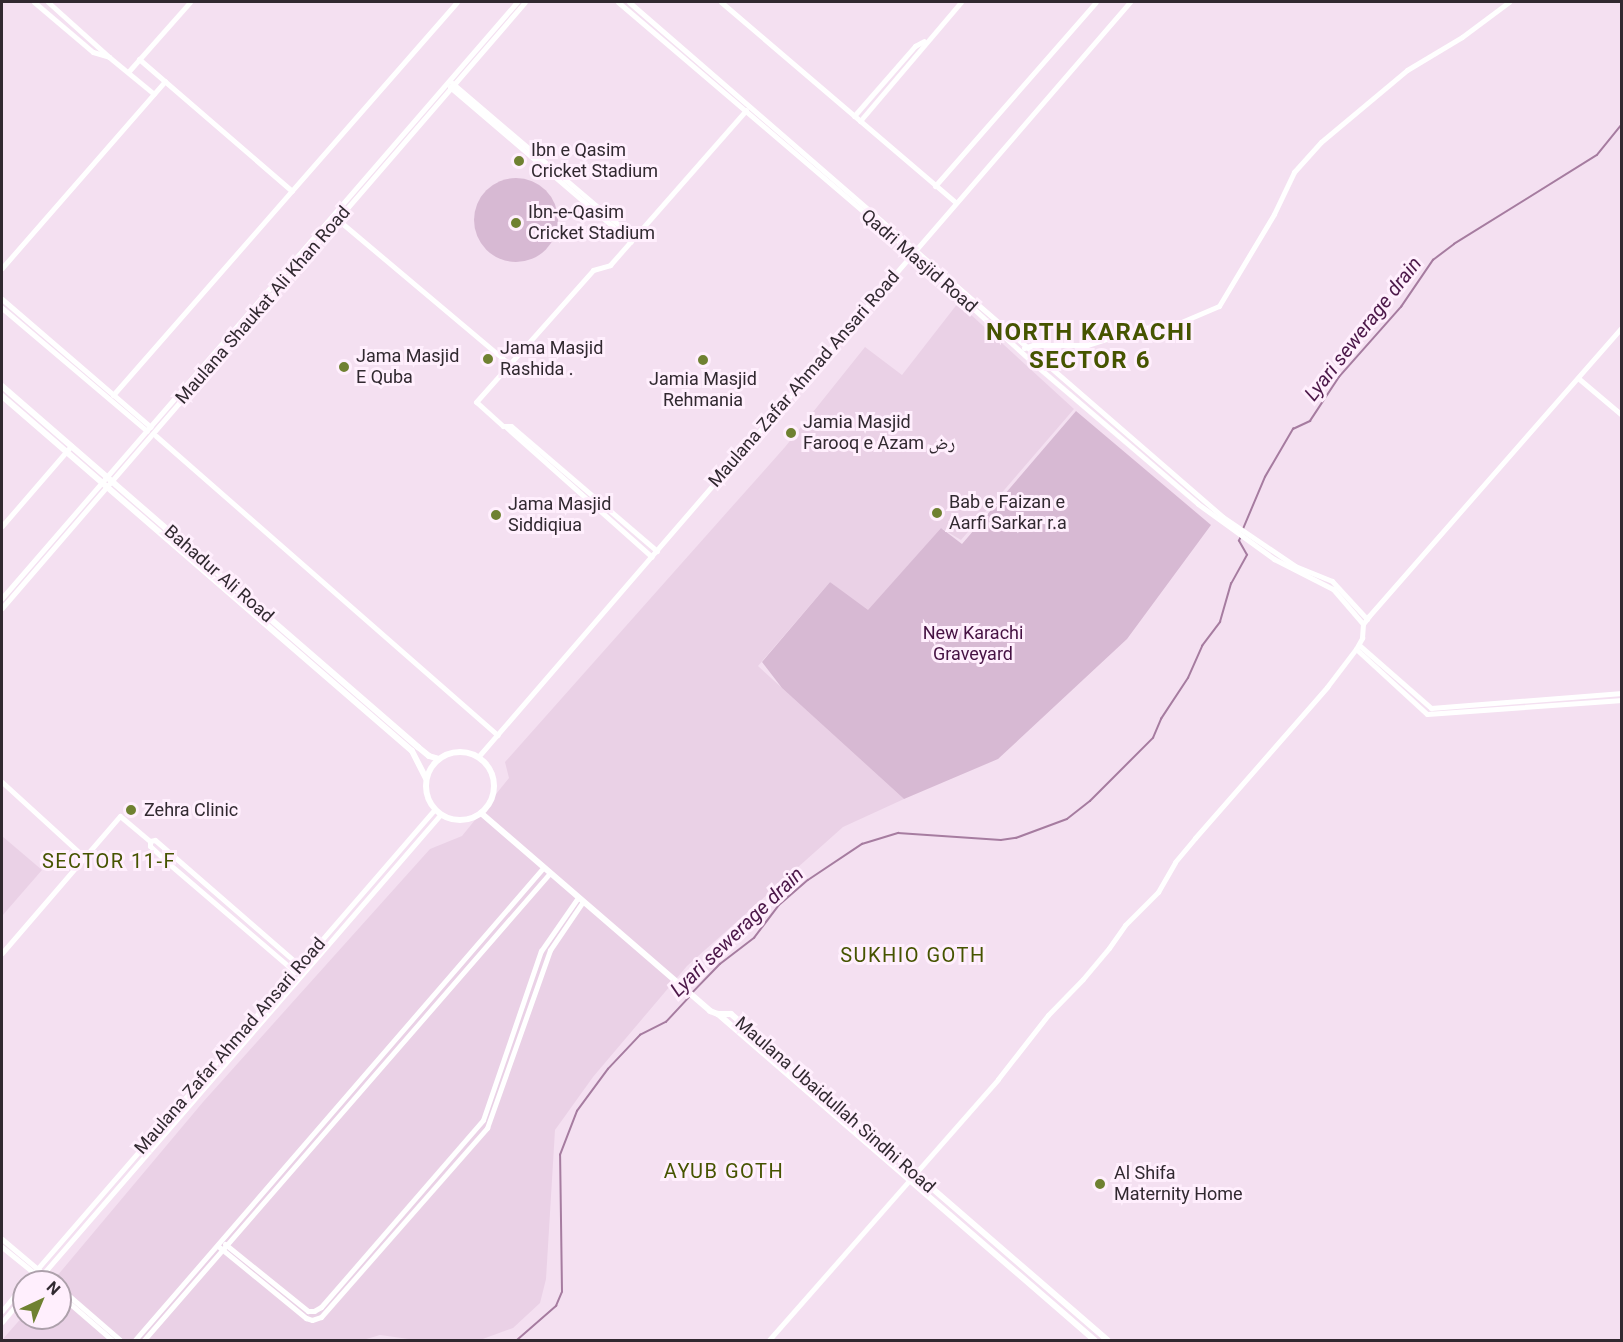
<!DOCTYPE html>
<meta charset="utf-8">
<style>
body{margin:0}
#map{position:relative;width:1623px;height:1342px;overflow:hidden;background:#f4e0f1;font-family:Roboto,"Noto Naskh Arabic",sans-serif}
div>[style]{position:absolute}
.built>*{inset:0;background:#ead1e6}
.green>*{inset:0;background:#d7b9d3}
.round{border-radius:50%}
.stream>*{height:1.5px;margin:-0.75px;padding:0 0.75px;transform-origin:0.75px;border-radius:0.75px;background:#a67ca0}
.secondary>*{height:5px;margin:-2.5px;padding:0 2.5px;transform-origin:2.5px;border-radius:2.5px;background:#fff}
.primary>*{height:6px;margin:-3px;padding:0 3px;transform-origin:3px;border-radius:3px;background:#fff}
.primary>.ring{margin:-3px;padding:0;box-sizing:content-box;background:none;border:6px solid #fff;border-radius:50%}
.dots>*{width:16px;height:16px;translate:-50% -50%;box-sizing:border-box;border:3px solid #ffeffd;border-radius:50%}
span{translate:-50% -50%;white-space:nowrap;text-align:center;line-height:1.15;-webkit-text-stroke:6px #ffeffd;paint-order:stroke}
.poi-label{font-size:18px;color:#312930}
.left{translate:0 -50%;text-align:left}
.street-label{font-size:18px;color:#312930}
.park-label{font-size:18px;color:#461243}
.water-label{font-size:20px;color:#4c1849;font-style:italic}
.neighbourhood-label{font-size:20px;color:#465400;letter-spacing:1.5px}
.district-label{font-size:24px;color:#465400;font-weight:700;letter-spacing:1.5px}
.frame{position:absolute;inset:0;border:3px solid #312930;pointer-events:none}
.north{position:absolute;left:12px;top:1270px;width:60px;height:60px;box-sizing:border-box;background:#ffeffd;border:2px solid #ada0ab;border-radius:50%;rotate:44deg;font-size:16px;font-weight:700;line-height:24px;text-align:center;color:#312930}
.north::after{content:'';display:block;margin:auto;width:21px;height:27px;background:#6f8131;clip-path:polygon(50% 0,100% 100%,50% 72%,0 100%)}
</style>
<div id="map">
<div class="built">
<div style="clip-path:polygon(958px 303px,1074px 409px,961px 540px,941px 528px,867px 612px,830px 582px,758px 666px,904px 799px,843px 827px,687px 966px,593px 1077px,555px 1130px,546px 1279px,540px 1303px,513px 1328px,480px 1340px,416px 1340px,380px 1335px,363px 1340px,2px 1340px,24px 1315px,24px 1318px,60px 1318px,60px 1282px,52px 1282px,203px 1102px,430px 849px,462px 836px,509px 778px,505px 762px,785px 447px,865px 347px,902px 375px)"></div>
<div style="clip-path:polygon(2px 836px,42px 870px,2px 916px)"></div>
</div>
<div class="green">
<div class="round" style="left:474px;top:178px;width:84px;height:84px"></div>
<div style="clip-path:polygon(1076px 411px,1211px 525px,1127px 639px,998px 759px,904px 799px,782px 688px,762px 662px,830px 582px,868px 610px,941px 528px,962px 544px)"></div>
</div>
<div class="stream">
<div style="left:1243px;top:529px;width:56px;rotate:-67.1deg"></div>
<div style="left:1265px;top:477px;width:56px;rotate:-59.7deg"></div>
<div style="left:1293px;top:429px;width:19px;rotate:-25deg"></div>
<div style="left:1310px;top:421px;width:53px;rotate:-56.6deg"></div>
<div style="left:1339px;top:377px;width:94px;rotate:-48.5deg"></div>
<div style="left:1401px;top:307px;width:57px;rotate:-55.8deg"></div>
<div style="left:1433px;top:260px;width:26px;rotate:-37deg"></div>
<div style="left:1454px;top:244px;width:168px;rotate:-31.9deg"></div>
<div style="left:1597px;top:155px;width:40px;rotate:-51deg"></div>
<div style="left:692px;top:993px;width:40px;rotate:-46deg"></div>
<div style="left:720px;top:964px;width:43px;rotate:-37.4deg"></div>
<div style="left:754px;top:938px;width:41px;rotate:-52.9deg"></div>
<div style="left:779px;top:905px;width:38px;rotate:-41deg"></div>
<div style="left:808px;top:880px;width:65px;rotate:-33.7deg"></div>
<div style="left:862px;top:844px;width:38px;rotate:-17deg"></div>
<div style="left:898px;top:833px;width:103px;rotate:3.9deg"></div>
<div style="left:1001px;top:840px;width:15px;rotate:-8deg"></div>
<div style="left:1016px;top:838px;width:54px;rotate:-20.4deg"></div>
<div style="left:1067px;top:819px;width:29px;rotate:-38deg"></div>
<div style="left:1090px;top:801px;width:89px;rotate:-45deg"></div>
<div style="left:1153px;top:738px;width:21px;rotate:-67deg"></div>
<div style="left:1161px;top:719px;width:49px;rotate:-56.6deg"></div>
<div style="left:1188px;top:678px;width:35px;rotate:-66deg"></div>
<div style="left:1202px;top:646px;width:30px;rotate:-53deg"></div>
<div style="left:1220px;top:622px;width:40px;rotate:-74deg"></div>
<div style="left:1231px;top:584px;width:33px;rotate:-61deg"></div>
<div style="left:1247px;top:555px;width:16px;rotate:-120deg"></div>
<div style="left:1239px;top:541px;width:5px;rotate:-68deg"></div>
<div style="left:517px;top:1340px;width:52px;rotate:-41.1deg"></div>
<div style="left:556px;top:1306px;width:15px;rotate:-67deg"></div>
<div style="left:562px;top:1292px;width:137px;rotate:-90.8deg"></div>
<div style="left:560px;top:1155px;width:47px;rotate:-68.9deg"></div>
<div style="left:577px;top:1111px;width:52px;rotate:-53.6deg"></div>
<div style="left:608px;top:1069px;width:47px;rotate:-46.7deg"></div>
<div style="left:640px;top:1035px;width:29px;rotate:-27deg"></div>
<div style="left:666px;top:1022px;width:34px;rotate:-47deg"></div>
</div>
<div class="secondary">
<div style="left:34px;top:2px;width:77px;rotate:40.3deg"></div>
<div style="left:93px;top:52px;width:17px;rotate:17deg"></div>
<div style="left:48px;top:2px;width:82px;rotate:42deg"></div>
<div style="left:109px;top:57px;width:58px;rotate:39.4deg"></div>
<div style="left:618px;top:2px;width:387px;rotate:40.5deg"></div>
<div style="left:912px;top:253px;width:162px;rotate:42.2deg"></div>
<div style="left:1032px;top:362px;width:218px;rotate:40.5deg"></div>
<div style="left:1198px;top:504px;width:94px;rotate:35.9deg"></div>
<div style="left:1274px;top:559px;width:66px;rotate:27deg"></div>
<div style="left:1333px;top:589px;width:46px;rotate:49.4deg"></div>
<div style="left:629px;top:2px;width:786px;rotate:40.93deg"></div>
<div style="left:1223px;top:517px;width:87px;rotate:34.2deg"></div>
<div style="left:1295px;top:566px;width:40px;rotate:22deg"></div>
<div style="left:1332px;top:581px;width:52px;rotate:47.4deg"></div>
<div style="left:721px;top:2px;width:309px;rotate:40.5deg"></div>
<div style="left:139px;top:59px;width:202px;rotate:40.8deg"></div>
<div style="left:129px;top:71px;width:92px;rotate:-48.5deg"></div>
<div style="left:452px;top:83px;width:239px;rotate:40.4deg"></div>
<div style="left:450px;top:87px;width:238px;rotate:40.6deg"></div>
<div style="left:854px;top:116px;width:93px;rotate:-48.9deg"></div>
<div style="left:915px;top:46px;width:10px;rotate:-29deg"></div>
<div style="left:860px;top:121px;width:156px;rotate:-49.7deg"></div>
<div style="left:935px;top:186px;width:244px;rotate:-48.8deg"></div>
<div style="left:337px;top:219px;width:225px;rotate:40.1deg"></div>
<div style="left:2px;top:268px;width:248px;rotate:-48.9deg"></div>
<div style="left:2px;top:299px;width:196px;rotate:40.7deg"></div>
<div style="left:2px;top:308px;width:190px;rotate:40.3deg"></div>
<div style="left:1024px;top:348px;width:9px;rotate:-18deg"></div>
<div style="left:1033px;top:345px;width:54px"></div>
<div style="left:1087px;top:345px;width:57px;rotate:-17.5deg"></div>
<div style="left:1141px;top:328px;width:31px;rotate:-4deg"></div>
<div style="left:1172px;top:326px;width:51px;rotate:-23.1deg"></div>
<div style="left:1219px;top:306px;width:107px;rotate:-59.1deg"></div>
<div style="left:1274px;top:214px;width:47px;rotate:-64.5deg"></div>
<div style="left:1294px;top:172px;width:40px;rotate:-48deg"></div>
<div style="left:1321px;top:142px;width:112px;rotate:-39.9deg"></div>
<div style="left:1407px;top:70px;width:64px;rotate:-31deg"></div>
<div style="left:1462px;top:37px;width:59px;rotate:-36.7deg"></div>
<div style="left:1578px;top:378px;width:57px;rotate:40.1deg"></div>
<div style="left:113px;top:395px;width:522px;rotate:-48.8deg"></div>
<div style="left:506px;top:427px;width:195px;rotate:41.7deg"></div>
<div style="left:156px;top:436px;width:454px;rotate:41.2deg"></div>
<div style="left:2px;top:526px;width:106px;rotate:-49.2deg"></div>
<div style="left:657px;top:551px;width:192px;rotate:-139.4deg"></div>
<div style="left:511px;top:426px;width:8px;rotate:180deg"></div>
<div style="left:503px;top:426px;width:36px;rotate:-138deg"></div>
<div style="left:476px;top:402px;width:176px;rotate:-48.4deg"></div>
<div style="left:593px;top:270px;width:18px;rotate:-16deg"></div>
<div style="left:610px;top:265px;width:206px;rotate:-48.7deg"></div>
<div style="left:2px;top:598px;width:788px;rotate:-49.17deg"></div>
<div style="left:2px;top:608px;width:800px;rotate:-49.2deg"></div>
<div style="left:1359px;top:645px;width:96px;rotate:41.2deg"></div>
<div style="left:1431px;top:708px;width:192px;rotate:-4.5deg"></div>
<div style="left:1356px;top:649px;width:96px;rotate:42.5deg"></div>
<div style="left:1427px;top:714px;width:196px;rotate:-4.1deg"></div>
<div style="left:478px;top:757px;width:998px;rotate:-49.19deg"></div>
<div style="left:2px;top:782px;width:111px;rotate:42.4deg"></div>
<div style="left:150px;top:841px;width:5px;rotate:90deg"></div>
<div style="left:150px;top:846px;width:25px;rotate:43deg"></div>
<div style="left:168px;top:863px;width:167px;rotate:40.6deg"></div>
<div style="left:2px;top:953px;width:181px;rotate:-49.3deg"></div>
<div style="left:120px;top:816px;width:39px;rotate:40deg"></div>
<div style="left:150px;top:841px;width:5px;rotate:-11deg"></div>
<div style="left:155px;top:840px;width:192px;rotate:41deg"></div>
<div style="left:2px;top:1239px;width:67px;rotate:40.1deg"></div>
<div style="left:225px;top:1244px;width:107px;rotate:38.9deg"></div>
<div style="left:308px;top:1311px;width:6px"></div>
<div style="left:314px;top:1311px;width:8px;rotate:-30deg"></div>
<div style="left:321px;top:1307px;width:247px;rotate:-49.1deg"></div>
<div style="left:483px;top:1120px;width:179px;rotate:-71.1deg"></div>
<div style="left:541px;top:951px;width:63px;rotate:-55.3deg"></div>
<div style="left:218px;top:1246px;width:114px;rotate:39.3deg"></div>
<div style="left:306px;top:1318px;width:6px;rotate:18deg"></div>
<div style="left:312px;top:1320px;width:9px;rotate:-18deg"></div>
<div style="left:321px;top:1317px;width:252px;rotate:-48.7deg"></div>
<div style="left:487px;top:1128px;width:189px;rotate:-70.5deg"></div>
<div style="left:550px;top:950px;width:57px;rotate:-55.8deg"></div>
<div style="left:2px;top:1247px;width:55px;rotate:39.1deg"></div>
<div style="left:26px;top:1282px;width:625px;rotate:-49.15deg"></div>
<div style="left:36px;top:1282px;width:619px;rotate:-49.13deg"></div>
<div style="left:60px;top:1288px;width:79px;rotate:40.9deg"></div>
<div style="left:60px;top:1295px;width:69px;rotate:40.9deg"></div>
<div style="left:2px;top:1311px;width:35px;rotate:-51deg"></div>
<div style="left:2px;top:1322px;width:34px;rotate:-50deg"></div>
<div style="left:135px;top:1340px;width:624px;rotate:-49.16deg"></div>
<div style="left:144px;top:1340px;width:617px;rotate:-49.01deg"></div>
<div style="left:769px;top:1340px;width:347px;rotate:-48.7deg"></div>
<div style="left:998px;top:1079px;width:81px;rotate:-52deg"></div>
<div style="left:1048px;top:1015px;width:50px;rotate:-45.8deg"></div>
<div style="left:1083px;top:979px;width:40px;rotate:-50deg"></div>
<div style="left:1109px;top:948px;width:28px;rotate:-55deg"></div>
<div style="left:1125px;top:925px;width:47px;rotate:-45deg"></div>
<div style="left:1158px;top:892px;width:34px;rotate:-60deg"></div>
<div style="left:1175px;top:862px;width:31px;rotate:-50deg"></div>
<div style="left:1195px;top:838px;width:201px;rotate:-48.8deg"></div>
<div style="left:1327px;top:687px;width:48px;rotate:-52.7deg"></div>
<div style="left:1356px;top:649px;width:13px;rotate:-61deg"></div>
<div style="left:1362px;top:638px;width:14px;rotate:-86deg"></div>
<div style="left:1363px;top:624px;width:10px;rotate:-53deg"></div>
<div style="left:1369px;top:616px;width:384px;rotate:-48.8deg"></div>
</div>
<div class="primary">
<div style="left:2px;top:386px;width:551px;rotate:40.95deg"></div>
<div style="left:418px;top:747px;width:14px;rotate:39deg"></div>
<div style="left:429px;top:756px;width:10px;rotate:17deg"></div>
<div style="left:2px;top:396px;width:542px;rotate:40.89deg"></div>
<div style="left:412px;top:751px;width:31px;rotate:63deg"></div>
<div class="ring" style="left:426px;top:752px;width:62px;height:62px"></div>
<div style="left:481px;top:813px;width:303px;rotate:40.8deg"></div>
<div style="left:710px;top:1011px;width:9px;rotate:21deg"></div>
<div style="left:718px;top:1014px;width:13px"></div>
<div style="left:731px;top:1014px;width:498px;rotate:40.9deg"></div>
<div style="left:718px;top:1014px;width:498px;rotate:40.9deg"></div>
</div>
<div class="dots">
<div style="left:519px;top:161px;background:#6f8131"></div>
<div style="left:516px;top:223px;background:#6f8131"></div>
<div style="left:488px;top:359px;background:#6f8131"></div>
<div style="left:703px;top:360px;background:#6f8131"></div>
<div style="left:344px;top:367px;background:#6f8131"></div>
<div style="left:791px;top:433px;background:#6f8131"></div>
<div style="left:937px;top:513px;background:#6f8131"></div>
<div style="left:496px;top:515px;background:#6f8131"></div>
<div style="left:131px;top:810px;background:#6f8131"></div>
<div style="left:1100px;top:1184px;background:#6f8131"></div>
</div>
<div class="poi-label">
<span class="left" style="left:531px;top:161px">Ibn e Qasim<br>Cricket Stadium</span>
<span class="left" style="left:528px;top:223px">Ibn-e-Qasim<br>Cricket Stadium</span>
<span class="left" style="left:500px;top:359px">Jama Masjid<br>Rashida .</span>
<span class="left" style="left:356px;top:367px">Jama Masjid<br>E Quba</span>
<span style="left:703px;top:390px">Jamia Masjid<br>Rehmania</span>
<span class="left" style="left:803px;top:433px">Jamia Masjid<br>Farooq e Azam رض</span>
<span class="left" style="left:949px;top:513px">Bab e Faizan e<br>Aarfi Sarkar r.a</span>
<span class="left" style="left:508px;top:515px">Jama Masjid<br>Siddiqiua</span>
<span class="left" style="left:144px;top:810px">Zehra Clinic</span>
<span class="left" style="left:1114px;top:1184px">Al Shifa<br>Maternity Home</span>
</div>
<div class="street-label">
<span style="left:919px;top:261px;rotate:41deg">Qadri Masjid Road</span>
<span style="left:263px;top:305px;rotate:-49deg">Maulana Shaukat Ali Khan Road</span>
<span style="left:804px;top:379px;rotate:-49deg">Maulana Zafar Ahmad Ansari Road</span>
<span style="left:219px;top:574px;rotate:41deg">Bahadur Ali Road</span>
<span style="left:230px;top:1046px;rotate:-49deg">Maulana Zafar Ahmad Ansari Road</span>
<span style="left:835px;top:1105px;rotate:41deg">Maulana Ubaidullah Sindhi Road</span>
</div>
<div class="park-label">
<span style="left:973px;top:644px">New Karachi<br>Graveyard</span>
</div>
<div class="water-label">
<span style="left:1363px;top:329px;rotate:-52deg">Lyari sewerage drain</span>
<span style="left:737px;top:932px;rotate:-44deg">Lyari sewerage drain</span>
</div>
<div class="neighbourhood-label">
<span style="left:109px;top:861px">SECTOR 11-F</span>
<span style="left:913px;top:955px">SUKHIO GOTH</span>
<span style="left:724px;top:1171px">AYUB GOTH</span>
</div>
<div class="district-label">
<span style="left:1090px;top:347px">NORTH KARACHI<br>SECTOR 6</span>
</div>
<div class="frame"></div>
<div class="north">N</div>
</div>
